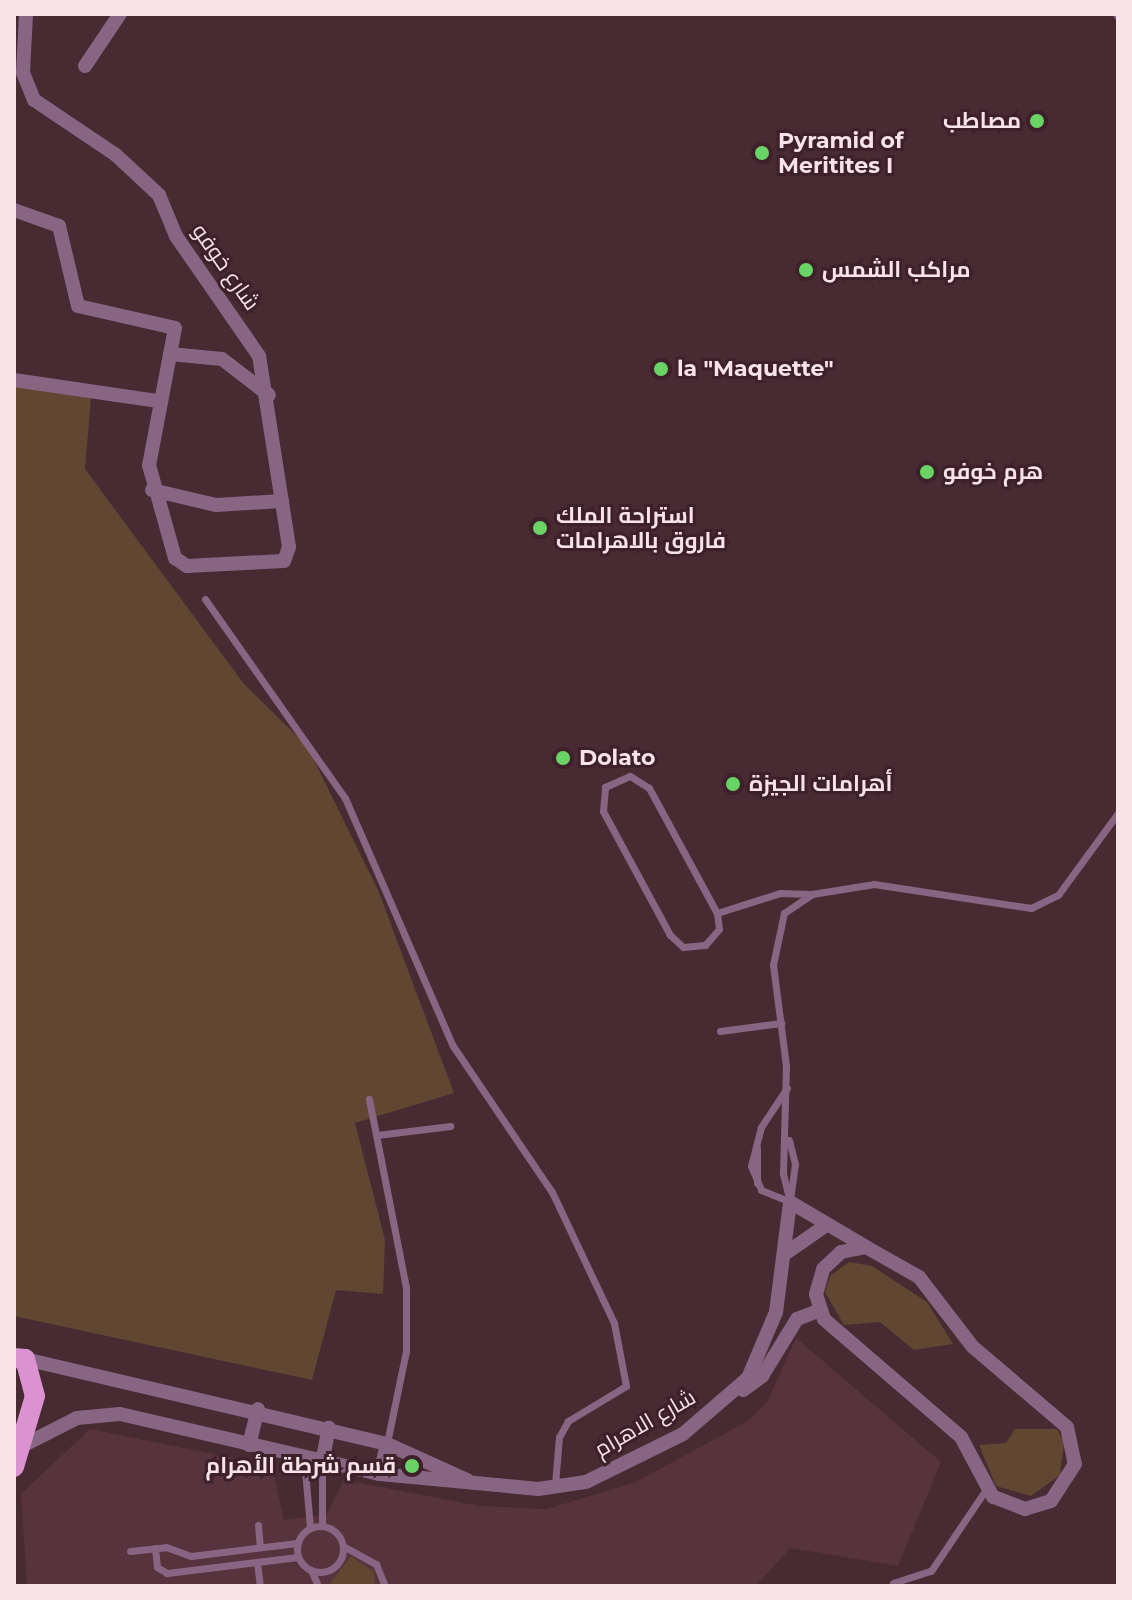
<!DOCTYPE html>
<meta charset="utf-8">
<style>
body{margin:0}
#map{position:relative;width:1132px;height:1600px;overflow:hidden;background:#482a33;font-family:Montserrat,Cairo,sans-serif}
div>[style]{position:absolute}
.built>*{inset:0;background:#57333e}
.green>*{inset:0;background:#614632}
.service>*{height:7px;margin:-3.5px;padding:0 3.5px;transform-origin:3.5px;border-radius:3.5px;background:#886583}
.service>.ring{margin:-3.5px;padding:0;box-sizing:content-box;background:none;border:7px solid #886583;border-radius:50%}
.minor>*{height:14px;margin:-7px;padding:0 7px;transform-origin:7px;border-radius:7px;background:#886583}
.primary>*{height:20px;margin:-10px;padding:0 10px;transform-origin:10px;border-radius:10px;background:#db92d1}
.dots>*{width:22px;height:22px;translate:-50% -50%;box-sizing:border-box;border:4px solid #3d2029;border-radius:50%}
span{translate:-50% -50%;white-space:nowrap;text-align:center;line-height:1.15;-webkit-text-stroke:6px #3d2029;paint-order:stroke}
.poi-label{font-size:22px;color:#f7e3e8;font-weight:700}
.right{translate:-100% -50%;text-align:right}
.left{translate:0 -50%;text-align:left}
.street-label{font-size:22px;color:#f7e3e8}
.frame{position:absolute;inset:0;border:16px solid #f7e3e8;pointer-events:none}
</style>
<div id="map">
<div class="built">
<div style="clip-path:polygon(796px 1338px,941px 1462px,898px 1566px,790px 1548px,756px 1586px,27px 1586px,21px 1494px,90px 1429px,272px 1466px,284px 1520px,327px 1514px,344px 1480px,480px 1506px,547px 1509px,636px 1482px,748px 1421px,767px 1402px)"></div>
</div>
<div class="green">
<div style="clip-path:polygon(14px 385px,91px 398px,85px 469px,244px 684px,307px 746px,378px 890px,454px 1093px,355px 1123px,385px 1240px,383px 1294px,336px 1290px,312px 1380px,14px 1316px)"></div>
<div style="clip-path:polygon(849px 1262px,872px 1266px,927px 1302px,953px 1344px,914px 1350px,880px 1322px,844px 1325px,825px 1292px,830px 1276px)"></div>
<div style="clip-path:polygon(1015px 1429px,1057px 1429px,1064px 1442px,1060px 1475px,1031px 1496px,996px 1486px,979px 1445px,1006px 1443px)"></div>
<div style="clip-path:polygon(351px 1556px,374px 1572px,375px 1586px,328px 1586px)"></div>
</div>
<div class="service">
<div style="left:1116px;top:14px;width:4px;rotate:56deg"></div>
<div style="left:205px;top:599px;width:243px;rotate:54.9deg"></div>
<div style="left:345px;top:798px;width:270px;rotate:66.5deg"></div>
<div style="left:453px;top:1046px;width:176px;rotate:55.9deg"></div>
<div style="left:552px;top:1192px;width:145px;rotate:64.7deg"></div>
<div style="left:614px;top:1323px;width:64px;rotate:79.2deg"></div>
<div style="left:626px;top:1386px;width:68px;rotate:148.9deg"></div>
<div style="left:568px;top:1421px;width:18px;rotate:119deg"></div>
<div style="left:559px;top:1437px;width:48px;rotate:94.8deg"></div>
<div style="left:630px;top:776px;width:22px;rotate:32deg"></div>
<div style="left:649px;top:788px;width:142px;rotate:61.5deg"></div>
<div style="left:717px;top:913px;width:16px;rotate:83deg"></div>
<div style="left:719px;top:929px;width:21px;rotate:131deg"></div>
<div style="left:705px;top:945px;width:22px;rotate:175deg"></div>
<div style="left:683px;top:947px;width:18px;rotate:-137deg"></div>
<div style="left:670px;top:935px;width:141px;rotate:-118.4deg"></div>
<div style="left:603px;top:811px;width:24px;rotate:-85deg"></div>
<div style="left:605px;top:787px;width:27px;rotate:-24deg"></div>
<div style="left:717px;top:913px;width:66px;rotate:-17.6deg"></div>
<div style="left:780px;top:893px;width:32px;rotate:2deg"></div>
<div style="left:720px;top:1031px;width:62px;rotate:-7.5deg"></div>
<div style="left:787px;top:1088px;width:47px;rotate:123.7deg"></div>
<div style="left:761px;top:1127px;width:40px;rotate:104.4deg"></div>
<div style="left:751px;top:1166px;width:26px;rotate:67deg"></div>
<div style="left:761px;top:1190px;width:31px;rotate:22deg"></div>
<div style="left:369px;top:1099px;width:193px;rotate:78.9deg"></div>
<div style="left:406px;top:1288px;width:63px;rotate:90deg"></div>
<div style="left:406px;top:1351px;width:94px;rotate:101.7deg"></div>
<div style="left:377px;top:1135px;width:74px;rotate:-7deg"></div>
<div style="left:789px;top:1140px;width:25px;rotate:76deg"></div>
<div style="left:795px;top:1164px;width:36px;rotate:98deg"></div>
<div style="left:757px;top:1183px;width:35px;rotate:-90deg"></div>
<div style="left:790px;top:1202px;width:30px;rotate:-104deg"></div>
<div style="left:783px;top:1173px;width:107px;rotate:-88.4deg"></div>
<div style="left:786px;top:1066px;width:102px;rotate:-97.3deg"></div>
<div style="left:773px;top:965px;width:53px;rotate:-78.1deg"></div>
<div style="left:784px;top:913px;width:34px;rotate:-34deg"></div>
<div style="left:812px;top:894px;width:63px;rotate:-9.2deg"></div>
<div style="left:874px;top:884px;width:159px;rotate:8.7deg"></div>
<div style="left:1031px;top:908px;width:30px;rotate:-26deg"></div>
<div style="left:1058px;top:895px;width:102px;rotate:-53.8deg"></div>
<div style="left:304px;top:1459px;width:69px;rotate:85deg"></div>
<div style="left:322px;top:1463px;width:63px;rotate:90deg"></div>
<div style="left:258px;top:1525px;width:22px;rotate:85deg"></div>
<div class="ring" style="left:297px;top:1526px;width:39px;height:39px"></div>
<div style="left:343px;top:1546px;width:38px;rotate:29deg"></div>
<div style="left:376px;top:1564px;width:24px;rotate:68deg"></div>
<div style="left:155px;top:1548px;width:19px;rotate:84deg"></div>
<div style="left:157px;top:1567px;width:12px;rotate:31deg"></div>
<div style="left:167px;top:1573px;width:132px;rotate:-7deg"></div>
<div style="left:130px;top:1551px;width:36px;rotate:-6deg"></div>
<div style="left:166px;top:1547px;width:27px;rotate:20deg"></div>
<div style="left:191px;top:1556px;width:107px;rotate:-7deg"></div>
<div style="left:257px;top:1562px;width:24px;rotate:83deg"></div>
<div style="left:311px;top:1570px;width:17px;rotate:66deg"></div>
<div style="left:893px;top:1583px;width:40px;rotate:-18deg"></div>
<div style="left:931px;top:1571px;width:99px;rotate:-56.1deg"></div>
</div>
<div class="minor">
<div style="left:85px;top:66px;width:63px;rotate:-56.1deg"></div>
<div style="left:14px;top:210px;width:48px;rotate:19.6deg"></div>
<div style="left:59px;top:226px;width:82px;rotate:76.6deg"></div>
<div style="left:78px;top:306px;width:99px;rotate:12.8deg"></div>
<div style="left:175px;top:328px;width:139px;rotate:100.7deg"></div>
<div style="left:149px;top:465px;width:97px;rotate:74.4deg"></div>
<div style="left:175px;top:558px;width:14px;rotate:34deg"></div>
<div style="left:187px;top:566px;width:97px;rotate:-3deg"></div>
<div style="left:284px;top:561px;width:15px;rotate:-70deg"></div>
<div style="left:289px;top:547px;width:193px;rotate:-98.9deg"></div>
<div style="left:259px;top:356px;width:146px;rotate:-124.7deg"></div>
<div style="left:176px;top:236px;width:44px;rotate:-112.5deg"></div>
<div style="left:159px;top:195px;width:59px;rotate:-137.1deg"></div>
<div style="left:116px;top:155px;width:99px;rotate:-146.1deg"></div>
<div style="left:34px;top:100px;width:29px;rotate:-112deg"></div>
<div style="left:23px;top:73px;width:59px;rotate:-87.1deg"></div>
<div style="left:170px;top:354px;width:52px;rotate:5.5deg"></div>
<div style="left:222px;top:359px;width:59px;rotate:37.5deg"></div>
<div style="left:14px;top:380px;width:146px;rotate:8.3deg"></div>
<div style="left:152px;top:490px;width:66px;rotate:13.2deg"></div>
<div style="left:216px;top:505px;width:66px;rotate:-3.5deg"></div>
<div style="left:790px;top:1202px;width:88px;rotate:30.6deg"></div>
<div style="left:866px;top:1247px;width:61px;rotate:29.5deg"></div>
<div style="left:919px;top:1277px;width:88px;rotate:52.4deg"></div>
<div style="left:973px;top:1347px;width:123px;rotate:40.4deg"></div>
<div style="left:1067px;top:1427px;width:38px;rotate:78deg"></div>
<div style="left:1075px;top:1464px;width:44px;rotate:123deg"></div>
<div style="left:1051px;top:1501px;width:27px;rotate:163deg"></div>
<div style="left:1025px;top:1509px;width:34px;rotate:-159deg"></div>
<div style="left:993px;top:1497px;width:68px;rotate:-118.1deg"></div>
<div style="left:961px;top:1437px;width:181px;rotate:-139.3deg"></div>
<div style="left:824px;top:1319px;width:26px;rotate:-108deg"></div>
<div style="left:816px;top:1294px;width:26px;rotate:-74deg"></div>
<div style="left:823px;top:1269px;width:25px;rotate:-43deg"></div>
<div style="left:841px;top:1252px;width:25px;rotate:-11deg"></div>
<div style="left:786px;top:1253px;width:47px;rotate:-34.7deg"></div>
<div style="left:25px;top:1359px;width:372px;rotate:13.2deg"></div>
<div style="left:387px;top:1444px;width:88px;rotate:24.2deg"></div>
<div style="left:743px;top:1390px;width:24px;rotate:-36deg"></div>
<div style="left:762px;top:1376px;width:67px;rotate:-58.4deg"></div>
<div style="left:797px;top:1319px;width:25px;rotate:-21deg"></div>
<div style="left:24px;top:1445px;width:59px;rotate:-27deg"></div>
<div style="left:77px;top:1418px;width:43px;rotate:-5.3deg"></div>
<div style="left:120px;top:1414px;width:267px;rotate:13deg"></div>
<div style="left:380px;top:1474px;width:159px;rotate:5.4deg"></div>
<div style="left:538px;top:1489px;width:49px;rotate:-8.3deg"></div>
<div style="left:586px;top:1482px;width:108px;rotate:-26.3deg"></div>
<div style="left:683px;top:1434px;width:86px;rotate:-40.7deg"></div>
<div style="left:748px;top:1378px;width:72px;rotate:-67deg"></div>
<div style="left:776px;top:1312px;width:111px;rotate:-82.7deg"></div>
<div style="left:249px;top:1445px;width:37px;rotate:-76deg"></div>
<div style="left:322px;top:1463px;width:36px;rotate:-79deg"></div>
<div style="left:380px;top:1474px;width:31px;rotate:-77deg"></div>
</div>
<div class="primary">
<div style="left:14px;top:1358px;width:11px;rotate:5deg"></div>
<div style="left:25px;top:1359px;width:38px;rotate:75deg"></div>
<div style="left:35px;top:1396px;width:74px;rotate:106.5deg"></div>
</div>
<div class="dots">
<div style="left:1037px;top:121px;background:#69d465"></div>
<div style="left:762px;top:153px;background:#69d465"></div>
<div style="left:806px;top:270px;background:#69d465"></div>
<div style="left:661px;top:369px;background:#69d465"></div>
<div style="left:927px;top:472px;background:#69d465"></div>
<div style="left:540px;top:528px;background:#69d465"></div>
<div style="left:563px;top:758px;background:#69d465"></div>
<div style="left:733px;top:784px;background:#69d465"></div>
<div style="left:412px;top:1466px;background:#69d465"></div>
</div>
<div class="poi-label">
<span class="right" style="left:1021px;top:121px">مصاطب</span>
<span class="left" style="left:778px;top:153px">Pyramid of<br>Meritites I</span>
<span class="left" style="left:822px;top:270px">مراكب الشمس</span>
<span class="left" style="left:677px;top:369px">la "Maquette"</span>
<span class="left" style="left:943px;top:472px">هرم خوفو</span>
<span class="left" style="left:556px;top:528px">استراحة الملك<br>فاروق بالاهرامات</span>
<span class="left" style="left:579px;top:758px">Dolato</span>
<span class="left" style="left:749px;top:784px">أهرامات الجيزة</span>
<span class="right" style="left:396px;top:1466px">قسم شرطة الأهرام</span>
</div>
<div class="street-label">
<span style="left:226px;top:267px;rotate:55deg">شارع خوفو</span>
<span style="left:645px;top:1423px;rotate:-30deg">شارع الاهرام</span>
</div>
<div class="frame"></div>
</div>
